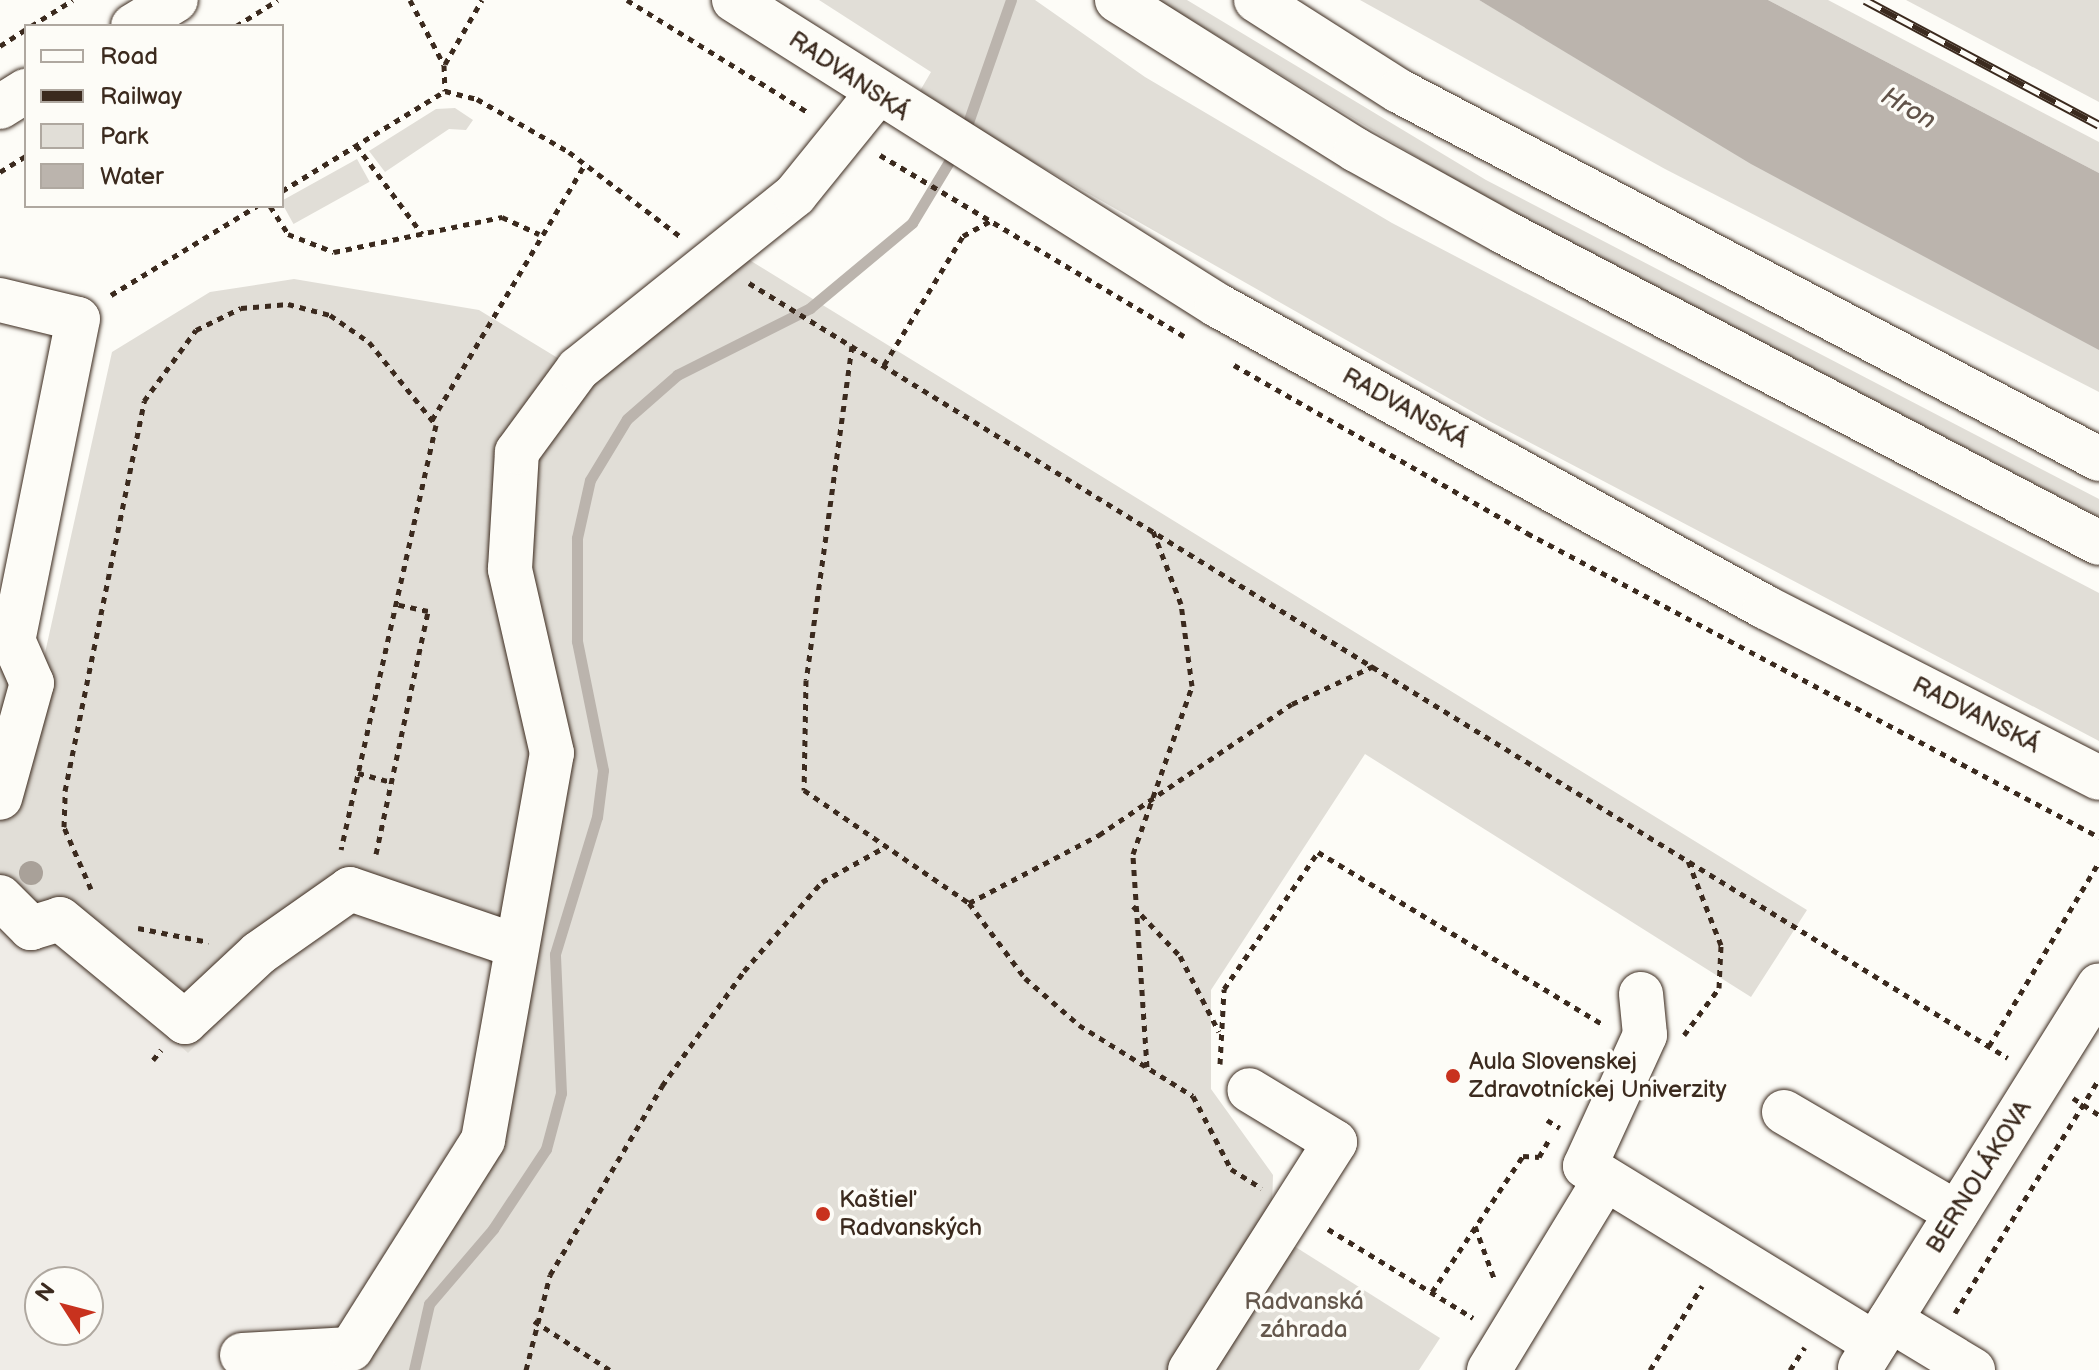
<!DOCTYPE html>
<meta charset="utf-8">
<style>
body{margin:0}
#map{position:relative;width:2099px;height:1370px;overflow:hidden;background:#fdfcf7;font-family:"Balsamiq Sans",sans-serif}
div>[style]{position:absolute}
.built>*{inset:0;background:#efece7}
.green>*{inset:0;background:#e1ded7;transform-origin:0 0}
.water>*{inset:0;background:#bbb4ad}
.stream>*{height:11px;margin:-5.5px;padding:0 5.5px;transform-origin:5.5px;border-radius:5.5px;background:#bbb4ad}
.path>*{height:5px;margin-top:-2.5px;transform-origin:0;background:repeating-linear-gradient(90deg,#3b2a1e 0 6px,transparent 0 12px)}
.roads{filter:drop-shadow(0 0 2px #3b2a1e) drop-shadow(0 0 2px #3b2a1e)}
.minor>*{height:44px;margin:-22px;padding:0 22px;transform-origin:22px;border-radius:22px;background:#fdfcf7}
.highway>*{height:44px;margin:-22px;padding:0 22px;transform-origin:22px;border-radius:22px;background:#fdfcf7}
.rail>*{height:9px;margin-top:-4.5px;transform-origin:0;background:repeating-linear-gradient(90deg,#fdfcf7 0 18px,#3b2a1e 0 36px);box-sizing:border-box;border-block:2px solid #3b2a1e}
.trees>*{width:24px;height:24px;margin:-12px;border-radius:50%;background:#a9a199}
.dots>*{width:22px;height:22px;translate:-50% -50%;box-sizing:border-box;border:4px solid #fdfcf7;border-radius:50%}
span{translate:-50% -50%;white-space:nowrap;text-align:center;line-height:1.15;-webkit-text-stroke:7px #fdfcf7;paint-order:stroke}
.street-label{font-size:24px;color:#3b2a1e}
.poi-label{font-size:24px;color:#3b2a1e}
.left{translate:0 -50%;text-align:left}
.park-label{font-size:24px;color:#64574c}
.water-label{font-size:26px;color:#615349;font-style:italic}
.legend{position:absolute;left:24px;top:24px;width:260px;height:184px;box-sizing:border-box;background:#fdfcf7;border:2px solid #afa8a0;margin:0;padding:10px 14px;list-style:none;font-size:24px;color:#3b2a1e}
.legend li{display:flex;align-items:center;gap:16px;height:40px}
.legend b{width:40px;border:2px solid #afa8a0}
.north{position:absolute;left:24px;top:1266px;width:80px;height:80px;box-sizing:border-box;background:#fdfcf7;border:2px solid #afa8a0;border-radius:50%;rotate:306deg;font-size:22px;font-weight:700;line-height:32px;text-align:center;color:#3b2a1e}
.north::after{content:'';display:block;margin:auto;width:28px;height:36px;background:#c8321e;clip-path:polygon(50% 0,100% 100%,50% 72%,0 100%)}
</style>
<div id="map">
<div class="built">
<div style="clip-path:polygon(evenodd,0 879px,302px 938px,355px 900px,526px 978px,500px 1121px,364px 1370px,0 1370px,0 879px,40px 1282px,88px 1282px,88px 1330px,40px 1330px,40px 1282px)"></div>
</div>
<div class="green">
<div style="clip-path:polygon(819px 0,1035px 0,1145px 77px,1392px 223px,2099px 593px,2099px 741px,1487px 420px,917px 96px,931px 72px)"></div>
<div style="clip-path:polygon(1158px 0,1187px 0,1486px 180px,2099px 499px,2099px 517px,1478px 194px)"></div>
<div style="clip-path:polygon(1360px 0,1479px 0,2099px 349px,2099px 392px,1665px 169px)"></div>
<div style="clip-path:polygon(1768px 0,1828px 0,2099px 142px,2099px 173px)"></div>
<div style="clip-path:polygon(1906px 0,2099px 0,2099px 102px)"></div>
<div style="clip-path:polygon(455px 108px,473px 120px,466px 130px,449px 129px,385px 172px,369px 151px,436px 109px)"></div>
<div style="left:357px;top:159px;width:26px;height:87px;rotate:61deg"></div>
<div style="clip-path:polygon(743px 256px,1807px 910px,1751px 997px,1365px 754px,1211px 990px,1211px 1089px,1273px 1175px,1272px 1209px,1169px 1370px,364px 1370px,526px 979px,355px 900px,302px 938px,188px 1053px,0 879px,0 653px,43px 662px,112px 352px,210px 292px,294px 279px,479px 310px,589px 377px)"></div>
<div style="clip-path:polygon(1286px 1241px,1440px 1338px,1419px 1370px,1211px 1370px)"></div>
</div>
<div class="water">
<div style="clip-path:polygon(1479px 0,1768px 0,2099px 173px,2099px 350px,1751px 164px)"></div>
</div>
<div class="stream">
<div style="left:964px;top:134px;width:142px;rotate:-70.7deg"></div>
<div style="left:414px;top:1370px;width:68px;rotate:-77.2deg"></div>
<div style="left:429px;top:1304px;width:99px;rotate:-49.5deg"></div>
<div style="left:493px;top:1229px;width:96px;rotate:-56.5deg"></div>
<div style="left:546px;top:1149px;width:58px;rotate:-75deg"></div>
<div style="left:561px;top:1093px;width:139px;rotate:-92.5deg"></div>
<div style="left:555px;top:954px;width:143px;rotate:-73deg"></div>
<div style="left:597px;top:817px;width:47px;rotate:-82.7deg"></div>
<div style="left:603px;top:770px;width:132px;rotate:-101.4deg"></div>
<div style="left:577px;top:641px;width:103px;rotate:-90deg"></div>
<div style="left:577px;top:538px;width:59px;rotate:-77.4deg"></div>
<div style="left:590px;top:480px;width:71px;rotate:-58.8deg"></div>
<div style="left:627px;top:419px;width:67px;rotate:-41.3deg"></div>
<div style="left:677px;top:375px;width:149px;rotate:-26.7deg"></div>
<div style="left:810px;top:308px;width:133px;rotate:-39.8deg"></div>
<div style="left:912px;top:223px;width:85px;rotate:-58.9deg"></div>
</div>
<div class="path">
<div style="left:410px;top:0;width:73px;rotate:62.4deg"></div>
<div style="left:444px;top:65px;width:26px;rotate:88deg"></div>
<div style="left:627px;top:0;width:214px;rotate:31.8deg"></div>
<div style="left:31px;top:26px;width:49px;rotate:-31.8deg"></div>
<div style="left:236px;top:26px;width:49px;rotate:-31.8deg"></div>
<div style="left:0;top:46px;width:31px;rotate:-33deg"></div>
<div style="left:445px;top:64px;width:74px;rotate:-60deg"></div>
<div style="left:356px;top:145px;width:111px;rotate:53.4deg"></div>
<div style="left:880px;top:155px;width:354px;rotate:30.8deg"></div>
<div style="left:0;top:172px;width:31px;rotate:-32deg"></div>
<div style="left:282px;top:191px;width:191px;rotate:-31.5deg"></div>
<div style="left:445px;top:91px;width:33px;rotate:14deg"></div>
<div style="left:477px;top:99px;width:106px;rotate:29.9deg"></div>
<div style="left:569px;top:152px;width:141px;rotate:37.2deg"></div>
<div style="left:270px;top:206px;width:33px;rotate:57deg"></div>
<div style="left:288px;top:234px;width:49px;rotate:21.4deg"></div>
<div style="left:334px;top:252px;width:172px;rotate:-11.8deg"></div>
<div style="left:502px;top:217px;width:41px;rotate:24.7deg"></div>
<div style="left:749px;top:283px;width:1478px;rotate:31.62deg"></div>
<div style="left:111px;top:295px;width:171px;rotate:-31.4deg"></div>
<div style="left:852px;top:346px;width:337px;rotate:97.8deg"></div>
<div style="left:806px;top:680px;width:110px;rotate:91deg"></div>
<div style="left:804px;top:790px;width:200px;rotate:34.4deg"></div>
<div style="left:969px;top:903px;width:94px;rotate:53.3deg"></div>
<div style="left:1025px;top:978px;width:72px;rotate:41deg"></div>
<div style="left:1079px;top:1025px;width:134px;rotate:31.9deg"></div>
<div style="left:1193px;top:1096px;width:82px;rotate:62.5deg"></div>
<div style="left:1231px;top:1169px;width:36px;rotate:32deg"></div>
<div style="left:884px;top:365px;width:151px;rotate:-58.5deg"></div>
<div style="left:963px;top:236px;width:31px;rotate:-29deg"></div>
<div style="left:1234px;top:365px;width:338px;rotate:29.8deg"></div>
<div style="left:1527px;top:533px;width:648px;rotate:27.99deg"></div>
<div style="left:432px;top:420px;width:298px;rotate:-59.1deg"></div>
<div style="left:358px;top:773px;width:35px;rotate:15deg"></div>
<div style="left:376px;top:854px;width:249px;rotate:-77.9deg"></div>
<div style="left:428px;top:611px;width:33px;rotate:-168deg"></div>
<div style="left:91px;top:889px;width:68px;rotate:-113.5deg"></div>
<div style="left:64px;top:827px;width:36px;rotate:-88deg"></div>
<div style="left:65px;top:791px;width:398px;rotate:-78.5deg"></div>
<div style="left:144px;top:401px;width:88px;rotate:-53.8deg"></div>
<div style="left:196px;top:330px;width:50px;rotate:-26.1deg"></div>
<div style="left:241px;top:308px;width:47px;rotate:-4.9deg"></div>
<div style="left:288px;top:304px;width:43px;rotate:14.7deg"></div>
<div style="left:330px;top:315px;width:47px;rotate:34.7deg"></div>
<div style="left:369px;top:342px;width:107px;rotate:51.1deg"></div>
<div style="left:436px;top:425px;width:435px;rotate:102.6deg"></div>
<div style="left:969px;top:903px;width:147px;rotate:-27.6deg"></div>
<div style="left:1099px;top:835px;width:233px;rotate:-34.2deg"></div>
<div style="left:1292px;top:704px;width:90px;rotate:-24.9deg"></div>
<div style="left:1133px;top:906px;width:69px;rotate:46.8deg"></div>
<div style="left:1180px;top:956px;width:85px;rotate:62.8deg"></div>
<div style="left:138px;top:928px;width:72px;rotate:11.2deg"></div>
<div style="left:1684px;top:1035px;width:59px;rotate:-53.3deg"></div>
<div style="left:1719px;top:988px;width:43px;rotate:-87.3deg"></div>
<div style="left:1721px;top:945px;width:90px;rotate:-111.4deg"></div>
<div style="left:1989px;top:1046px;width:214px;rotate:-59.1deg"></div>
<div style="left:153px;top:1060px;width:13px;rotate:-51deg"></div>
<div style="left:1220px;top:1064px;width:75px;rotate:-86.9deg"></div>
<div style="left:1224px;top:989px;width:166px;rotate:-55.5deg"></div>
<div style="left:1318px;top:852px;width:332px;rotate:31.2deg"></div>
<div style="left:1147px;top:1067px;width:213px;rotate:-93.8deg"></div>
<div style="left:1133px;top:854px;width:178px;rotate:-70.6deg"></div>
<div style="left:1192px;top:686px;width:83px;rotate:-97.6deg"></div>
<div style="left:1181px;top:604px;width:78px;rotate:-111deg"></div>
<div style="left:2073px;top:1098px;width:31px;rotate:33deg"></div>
<div style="left:1547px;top:1120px;width:15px;rotate:32deg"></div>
<div style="left:1475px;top:1226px;width:59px;rotate:70deg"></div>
<div style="left:1328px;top:1229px;width:170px;rotate:31.5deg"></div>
<div style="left:1432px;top:1292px;width:164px;rotate:-56.2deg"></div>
<div style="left:1523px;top:1156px;width:16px;rotate:4deg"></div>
<div style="left:1539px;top:1157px;width:20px;rotate:-60deg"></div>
<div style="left:1955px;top:1313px;width:275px;rotate:-58.4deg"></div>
<div style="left:534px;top:1321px;width:90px;rotate:32.8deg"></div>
<div style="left:526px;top:1370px;width:98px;rotate:-75.8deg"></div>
<div style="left:550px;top:1275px;width:220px;rotate:-59.3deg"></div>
<div style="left:662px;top:1086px;width:141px;rotate:-54.5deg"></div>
<div style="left:744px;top:971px;width:118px;rotate:-48.8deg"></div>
<div style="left:822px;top:882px;width:70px;rotate:-29.1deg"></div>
<div style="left:1650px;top:1370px;width:99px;rotate:-58.2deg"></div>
<div style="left:1790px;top:1370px;width:27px;rotate:-57deg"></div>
</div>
<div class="roads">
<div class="minor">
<div style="left:734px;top:0;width:571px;rotate:32.27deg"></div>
<div style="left:1217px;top:305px;width:626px;rotate:28.86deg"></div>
<div style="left:1765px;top:607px;width:375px;rotate:27.1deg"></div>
<div style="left:133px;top:26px;width:50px;rotate:-31.2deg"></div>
<div style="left:0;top:107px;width:31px;rotate:-32deg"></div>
<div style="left:0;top:300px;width:80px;rotate:13.7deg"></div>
<div style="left:78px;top:319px;width:328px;rotate:101.4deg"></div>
<div style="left:13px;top:640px;width:47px;rotate:66.2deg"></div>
<div style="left:32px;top:683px;width:119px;rotate:105.5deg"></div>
<div style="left:0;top:897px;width:44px;rotate:45deg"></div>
<div style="left:31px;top:928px;width:30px;rotate:-17deg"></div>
<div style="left:60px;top:919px;width:162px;rotate:39.5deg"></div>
<div style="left:185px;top:1022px;width:101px;rotate:-43deg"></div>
<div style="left:259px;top:953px;width:111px;rotate:-35.1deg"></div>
<div style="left:350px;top:889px;width:173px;rotate:18.9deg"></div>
<div style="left:1641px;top:994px;width:41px;rotate:84.4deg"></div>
<div style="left:1645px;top:1035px;width:144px;rotate:114.6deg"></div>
<div style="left:1585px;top:1166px;width:340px;rotate:31.5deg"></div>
<div style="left:1784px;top:1112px;width:200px;rotate:30.3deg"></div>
<div style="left:1890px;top:1320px;width:97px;rotate:31.1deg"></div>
<div style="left:242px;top:1355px;width:109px;rotate:-3.2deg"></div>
<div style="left:351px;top:1349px;width:247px;rotate:-57.7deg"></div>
<div style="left:483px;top:1140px;width:393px;rotate:-79.9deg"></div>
<div style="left:552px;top:753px;width:189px;rotate:-102.9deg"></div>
<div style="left:510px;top:569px;width:117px;rotate:-86.6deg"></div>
<div style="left:517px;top:452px;width:103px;rotate:-53.7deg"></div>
<div style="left:578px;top:369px;width:278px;rotate:-38.7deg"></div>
<div style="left:795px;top:195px;width:129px;rotate:-51deg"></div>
<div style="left:1860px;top:1368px;width:451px;rotate:-58deg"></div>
<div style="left:1190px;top:1370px;width:270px;rotate:-57.5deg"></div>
<div style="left:1335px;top:1142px;width:100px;rotate:-148.8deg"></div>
<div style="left:1489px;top:1370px;width:223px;rotate:-58.7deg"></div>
</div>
<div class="highway">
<div style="left:1117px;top:0;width:282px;rotate:32.1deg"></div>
<div style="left:1356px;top:150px;width:169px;rotate:29deg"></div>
<div style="left:1504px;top:232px;width:671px;rotate:27.6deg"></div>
<div style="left:1256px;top:0;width:169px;rotate:32.5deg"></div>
<div style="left:1399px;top:91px;width:791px;rotate:27.73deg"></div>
</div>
</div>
<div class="rail">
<div style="left:1865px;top:0;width:265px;rotate:28.1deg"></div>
</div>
<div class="trees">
<div style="left:31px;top:873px"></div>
</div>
<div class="dots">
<div style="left:1453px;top:1076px;background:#c8321e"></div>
<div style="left:823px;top:1214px;background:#c8321e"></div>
</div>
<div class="street-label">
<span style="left:849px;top:76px;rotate:34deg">RADVANSKÁ</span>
<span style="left:1405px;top:408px;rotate:29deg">RADVANSKÁ</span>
<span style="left:1976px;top:715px;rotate:27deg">RADVANSKÁ</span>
<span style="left:1979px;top:1177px;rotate:-58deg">BERNOLÁKOVA</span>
</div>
<div class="poi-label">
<span class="left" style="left:1469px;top:1076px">Aula Slovenskej<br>Zdravotníckej Univerzity</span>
<span class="left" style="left:839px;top:1214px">Kaštieľ<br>Radvanských</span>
</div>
<div class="park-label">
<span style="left:1304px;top:1316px">Radvanská<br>záhrada</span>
</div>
<div class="water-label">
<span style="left:1908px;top:109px;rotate:30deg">Hron</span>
</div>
<ul class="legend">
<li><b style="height:10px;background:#fdfcf7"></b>Road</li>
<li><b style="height:10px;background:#3b2a1e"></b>Railway</li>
<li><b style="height:22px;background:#e1ded7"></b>Park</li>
<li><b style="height:22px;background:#bbb4ad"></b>Water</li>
</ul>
<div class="north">N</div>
</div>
